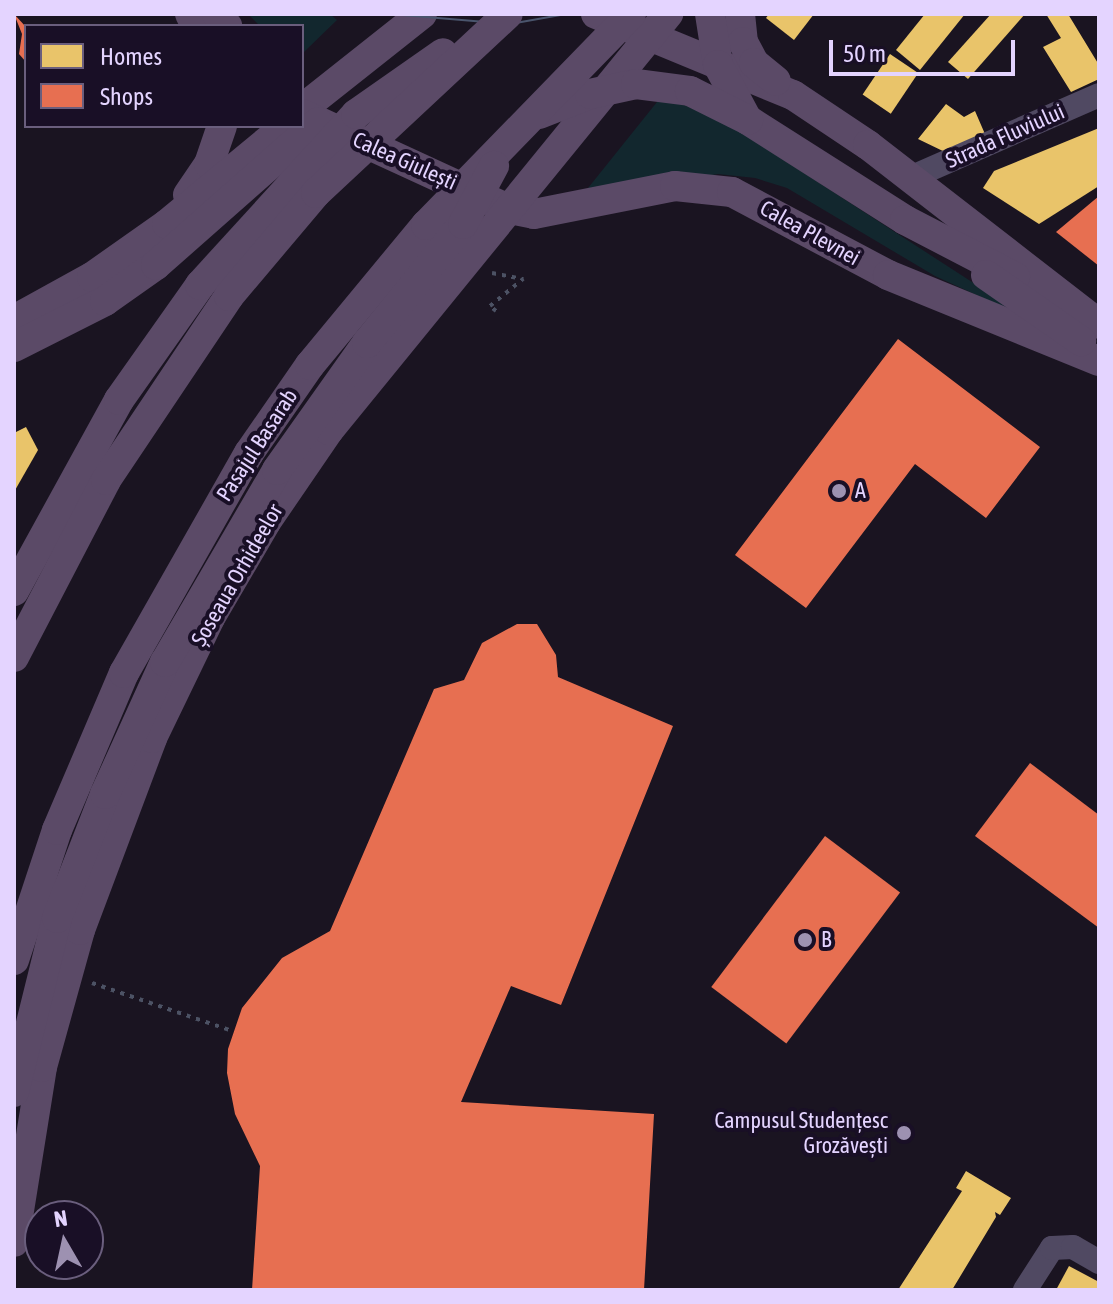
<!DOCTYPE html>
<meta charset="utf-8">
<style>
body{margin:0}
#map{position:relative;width:1113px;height:1304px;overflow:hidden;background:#1a1421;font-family:"Asap Condensed",sans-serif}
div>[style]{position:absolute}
.green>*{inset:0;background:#12272e}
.homes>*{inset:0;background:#e9c46a;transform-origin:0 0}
.shops>*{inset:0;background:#e76f51;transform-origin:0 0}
.path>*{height:4px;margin-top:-2px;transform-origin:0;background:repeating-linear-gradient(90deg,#4c5264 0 4px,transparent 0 10px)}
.minor>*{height:24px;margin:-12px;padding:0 12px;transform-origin:12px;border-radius:12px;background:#504962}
.major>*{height:30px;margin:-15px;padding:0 15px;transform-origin:15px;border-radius:15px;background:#5b4a67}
.tram>*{height:2px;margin:-1px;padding:0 1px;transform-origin:1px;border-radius:1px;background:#4a556d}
.major-bridge>*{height:30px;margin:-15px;padding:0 15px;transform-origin:15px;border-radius:15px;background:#5b4a67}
.dots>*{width:22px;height:22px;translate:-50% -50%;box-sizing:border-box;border:4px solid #190f26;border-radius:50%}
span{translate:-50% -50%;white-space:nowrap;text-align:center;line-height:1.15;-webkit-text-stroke:8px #190f26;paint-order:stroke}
.street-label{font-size:22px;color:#e4d4ff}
.poi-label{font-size:22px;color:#e4d4ff}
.left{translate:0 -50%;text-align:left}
.right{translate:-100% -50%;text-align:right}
.frame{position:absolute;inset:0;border:16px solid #e4d4ff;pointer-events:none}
.legend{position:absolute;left:24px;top:24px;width:280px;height:104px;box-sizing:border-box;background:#190f26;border:2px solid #6a5e7d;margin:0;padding:10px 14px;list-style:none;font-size:24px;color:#e4d4ff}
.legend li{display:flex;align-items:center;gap:16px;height:40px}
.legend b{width:40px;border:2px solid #6a5e7d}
.north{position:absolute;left:24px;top:1200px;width:80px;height:80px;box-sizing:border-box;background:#190f26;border:2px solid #6a5e7d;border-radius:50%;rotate:351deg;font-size:22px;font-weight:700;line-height:32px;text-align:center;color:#e4d4ff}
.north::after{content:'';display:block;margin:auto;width:28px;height:36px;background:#9d91b1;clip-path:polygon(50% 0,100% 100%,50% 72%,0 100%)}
.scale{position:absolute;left:829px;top:40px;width:186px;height:36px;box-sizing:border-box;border:4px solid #e4d4ff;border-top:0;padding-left:10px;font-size:24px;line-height:28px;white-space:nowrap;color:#e4d4ff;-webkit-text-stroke:6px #190f26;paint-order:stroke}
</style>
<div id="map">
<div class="green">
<div style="clip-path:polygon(248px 14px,330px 14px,337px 20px,302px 54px,302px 26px,260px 26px)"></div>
<div style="clip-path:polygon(661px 97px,716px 116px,1029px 319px,935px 276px,787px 188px,755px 178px,718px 174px,580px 198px)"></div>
</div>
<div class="homes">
<div style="clip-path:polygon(769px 14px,814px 14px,794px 40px,766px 18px)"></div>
<div style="clip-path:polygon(925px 14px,965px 14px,920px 70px,896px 50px)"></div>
<div style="clip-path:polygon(991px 14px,1025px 14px,968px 79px,948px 62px)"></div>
<div style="clip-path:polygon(1046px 14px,1068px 14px,1099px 65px,1099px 79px,1071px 92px,1043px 47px,1061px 38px)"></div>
<div style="left:890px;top:54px;width:34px;height:49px;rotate:34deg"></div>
<div style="clip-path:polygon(946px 104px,964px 117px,975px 111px,988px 141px,947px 153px,918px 139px)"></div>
<div style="clip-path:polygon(1099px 128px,1099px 186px,1039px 224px,983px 188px,994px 171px)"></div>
<div style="clip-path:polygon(26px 427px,38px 450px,14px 492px,14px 433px)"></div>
<div style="clip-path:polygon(966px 1171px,1011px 1198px,1000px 1215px,995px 1212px,996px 1217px,952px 1290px,898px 1290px,962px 1191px,956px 1188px)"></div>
<div style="clip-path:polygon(1069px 1266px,1099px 1282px,1099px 1290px,1056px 1290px)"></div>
</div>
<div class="shops">
<div style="clip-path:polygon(14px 14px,26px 27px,26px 62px,19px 54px,22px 34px)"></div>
<div style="clip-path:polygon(1099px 196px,1099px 266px,1056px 232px)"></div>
<div style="clip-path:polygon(898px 339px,1040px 447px,986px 518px,915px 464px,806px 608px,735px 555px)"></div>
<div style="clip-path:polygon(517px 624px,537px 624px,556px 655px,558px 677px,673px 726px,561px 1005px,511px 986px,461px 1102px,654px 1114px,644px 1290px,252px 1290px,260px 1166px,235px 1114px,227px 1073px,228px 1049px,242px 1008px,282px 958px,330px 931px,434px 689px,464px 680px,482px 643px)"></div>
<div style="clip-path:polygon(1030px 763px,1099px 815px,1099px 928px,975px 836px)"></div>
<div style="left:825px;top:836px;width:94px;height:189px;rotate:37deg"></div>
</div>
<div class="path">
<div style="left:492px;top:273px;width:32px;rotate:11deg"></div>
<div style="left:496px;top:311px;width:8px;rotate:-140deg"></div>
<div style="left:490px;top:306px;width:43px;rotate:-39.3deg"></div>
<div style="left:92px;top:983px;width:148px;rotate:18.9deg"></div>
</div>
<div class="minor">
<div style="left:910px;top:178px;width:206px;rotate:-23.7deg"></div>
<div style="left:1025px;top:1290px;width:50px;rotate:-57.3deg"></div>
<div style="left:1052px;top:1248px;width:21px;rotate:-3deg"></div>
<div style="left:1073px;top:1247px;width:30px;rotate:30deg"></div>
</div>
<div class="major">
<div style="left:190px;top:14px;width:13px;rotate:63deg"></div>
<div style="left:217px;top:14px;width:16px;rotate:50deg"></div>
<div style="left:596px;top:14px;width:213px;rotate:22.4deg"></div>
<div style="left:793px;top:95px;width:90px;rotate:33.7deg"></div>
<div style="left:868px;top:145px;width:292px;rotate:37.8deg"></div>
<div style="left:740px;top:14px;width:28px;rotate:84deg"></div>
<div style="left:743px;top:42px;width:24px;rotate:62deg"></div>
<div style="left:754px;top:63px;width:28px;rotate:39deg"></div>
<div style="left:302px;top:109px;width:153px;rotate:-38.4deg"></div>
<div style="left:302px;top:114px;width:228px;rotate:24.7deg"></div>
<div style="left:509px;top:209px;width:25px;rotate:11deg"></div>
<div style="left:534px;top:214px;width:144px;rotate:-11.2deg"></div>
<div style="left:675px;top:186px;width:57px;rotate:6deg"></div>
<div style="left:732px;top:192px;width:177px;rotate:28deg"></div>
<div style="left:888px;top:275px;width:228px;rotate:22.2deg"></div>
<div style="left:748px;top:120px;width:186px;rotate:32.5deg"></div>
<div style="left:905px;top:220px;width:124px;rotate:27.4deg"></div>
<div style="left:188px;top:195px;width:37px;rotate:-56deg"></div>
<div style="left:209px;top:164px;width:40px;rotate:-71.1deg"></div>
<div style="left:986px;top:275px;width:116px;rotate:34.8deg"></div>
<div style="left:14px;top:320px;width:89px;rotate:-28.9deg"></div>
<div style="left:92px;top:277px;width:92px;rotate:-35.2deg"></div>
<div style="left:167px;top:224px;width:148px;rotate:-39.5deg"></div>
<div style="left:14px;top:347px;width:102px;rotate:-26.8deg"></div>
<div style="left:105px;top:301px;width:62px;rotate:-35.2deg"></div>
<div style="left:156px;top:265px;width:216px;rotate:-41.4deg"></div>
<div style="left:14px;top:1242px;width:177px;rotate:-80.9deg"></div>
<div style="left:42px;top:1067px;width:142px;rotate:-74.5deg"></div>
<div style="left:80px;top:930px;width:205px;rotate:-69.4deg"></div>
<div style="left:152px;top:738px;width:133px;rotate:-64.2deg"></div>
<div style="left:210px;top:618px;width:111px;rotate:-59.7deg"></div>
<div style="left:266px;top:522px;width:112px;rotate:-55.6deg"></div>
<div style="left:329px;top:430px;width:537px;rotate:-50.82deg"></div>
</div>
<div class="tram">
<div style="left:390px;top:14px;width:120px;rotate:4.8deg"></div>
<div style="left:510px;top:24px;width:57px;rotate:-10.1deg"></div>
</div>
<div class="major-bridge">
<div style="left:710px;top:14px;width:52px;rotate:81.1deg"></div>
<div style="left:718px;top:65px;width:61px;rotate:61.8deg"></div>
<div style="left:539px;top:114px;width:55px;rotate:-21.4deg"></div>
<div style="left:590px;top:94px;width:47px;rotate:-12.3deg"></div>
<div style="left:636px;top:84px;width:54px;rotate:7.4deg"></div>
<div style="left:690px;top:91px;width:65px;rotate:26.6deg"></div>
<div style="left:14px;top:591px;width:218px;rotate:-61.2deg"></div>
<div style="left:119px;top:400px;width:141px;rotate:-54.8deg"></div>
<div style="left:200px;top:285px;width:231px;rotate:-47.6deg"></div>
<div style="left:356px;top:114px;width:106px;rotate:-35deg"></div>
<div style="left:14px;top:657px;width:199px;rotate:-62.5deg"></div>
<div style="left:106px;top:480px;width:221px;rotate:-56.2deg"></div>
<div style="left:229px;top:296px;width:135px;rotate:-49.8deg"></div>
<div style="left:316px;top:193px;width:262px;rotate:-43deg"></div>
<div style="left:14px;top:960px;width:137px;rotate:-71.7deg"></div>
<div style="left:57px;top:830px;width:171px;rotate:-66.9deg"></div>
<div style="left:124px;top:673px;width:253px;rotate:-60.4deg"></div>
<div style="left:249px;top:453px;width:107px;rotate:-55.3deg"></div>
<div style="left:310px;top:365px;width:182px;rotate:-50.4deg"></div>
<div style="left:426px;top:225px;width:294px;rotate:-45.8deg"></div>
<div style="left:14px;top:1092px;width:179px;rotate:-76.1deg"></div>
<div style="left:57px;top:918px;width:133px;rotate:-68.8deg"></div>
<div style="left:105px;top:794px;width:145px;rotate:-65.6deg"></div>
<div style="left:165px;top:662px;width:222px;rotate:-59.7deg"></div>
<div style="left:277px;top:470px;width:156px;rotate:-54.7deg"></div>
<div style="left:367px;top:343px;width:153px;rotate:-51.1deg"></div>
<div style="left:463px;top:224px;width:66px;rotate:-61.9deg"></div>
</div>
<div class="dots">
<div style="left:839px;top:491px;background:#9d91b1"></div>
<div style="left:805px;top:940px;background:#9d91b1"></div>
<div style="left:904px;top:1133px;background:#9d91b1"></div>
</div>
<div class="street-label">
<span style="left:1005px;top:136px;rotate:-24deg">Strada Fluviului</span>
<span style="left:405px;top:161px;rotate:24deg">Calea Giulești</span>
<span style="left:810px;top:233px;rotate:29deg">Calea Plevnei</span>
<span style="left:257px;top:445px;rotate:-57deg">Pasajul Basarab</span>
<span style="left:237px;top:575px;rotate:-60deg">Șoseaua Orhideelor</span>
</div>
<div class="poi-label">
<span class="left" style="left:855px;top:491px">A</span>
<span class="left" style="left:821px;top:940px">B</span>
<span class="right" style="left:888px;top:1133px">Campusul Studențesc<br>Grozăvești</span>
</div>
<div class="frame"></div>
<ul class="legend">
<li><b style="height:22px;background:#e9c46a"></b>Homes</li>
<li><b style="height:22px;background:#e76f51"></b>Shops</li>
</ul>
<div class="north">N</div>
<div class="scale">50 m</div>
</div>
